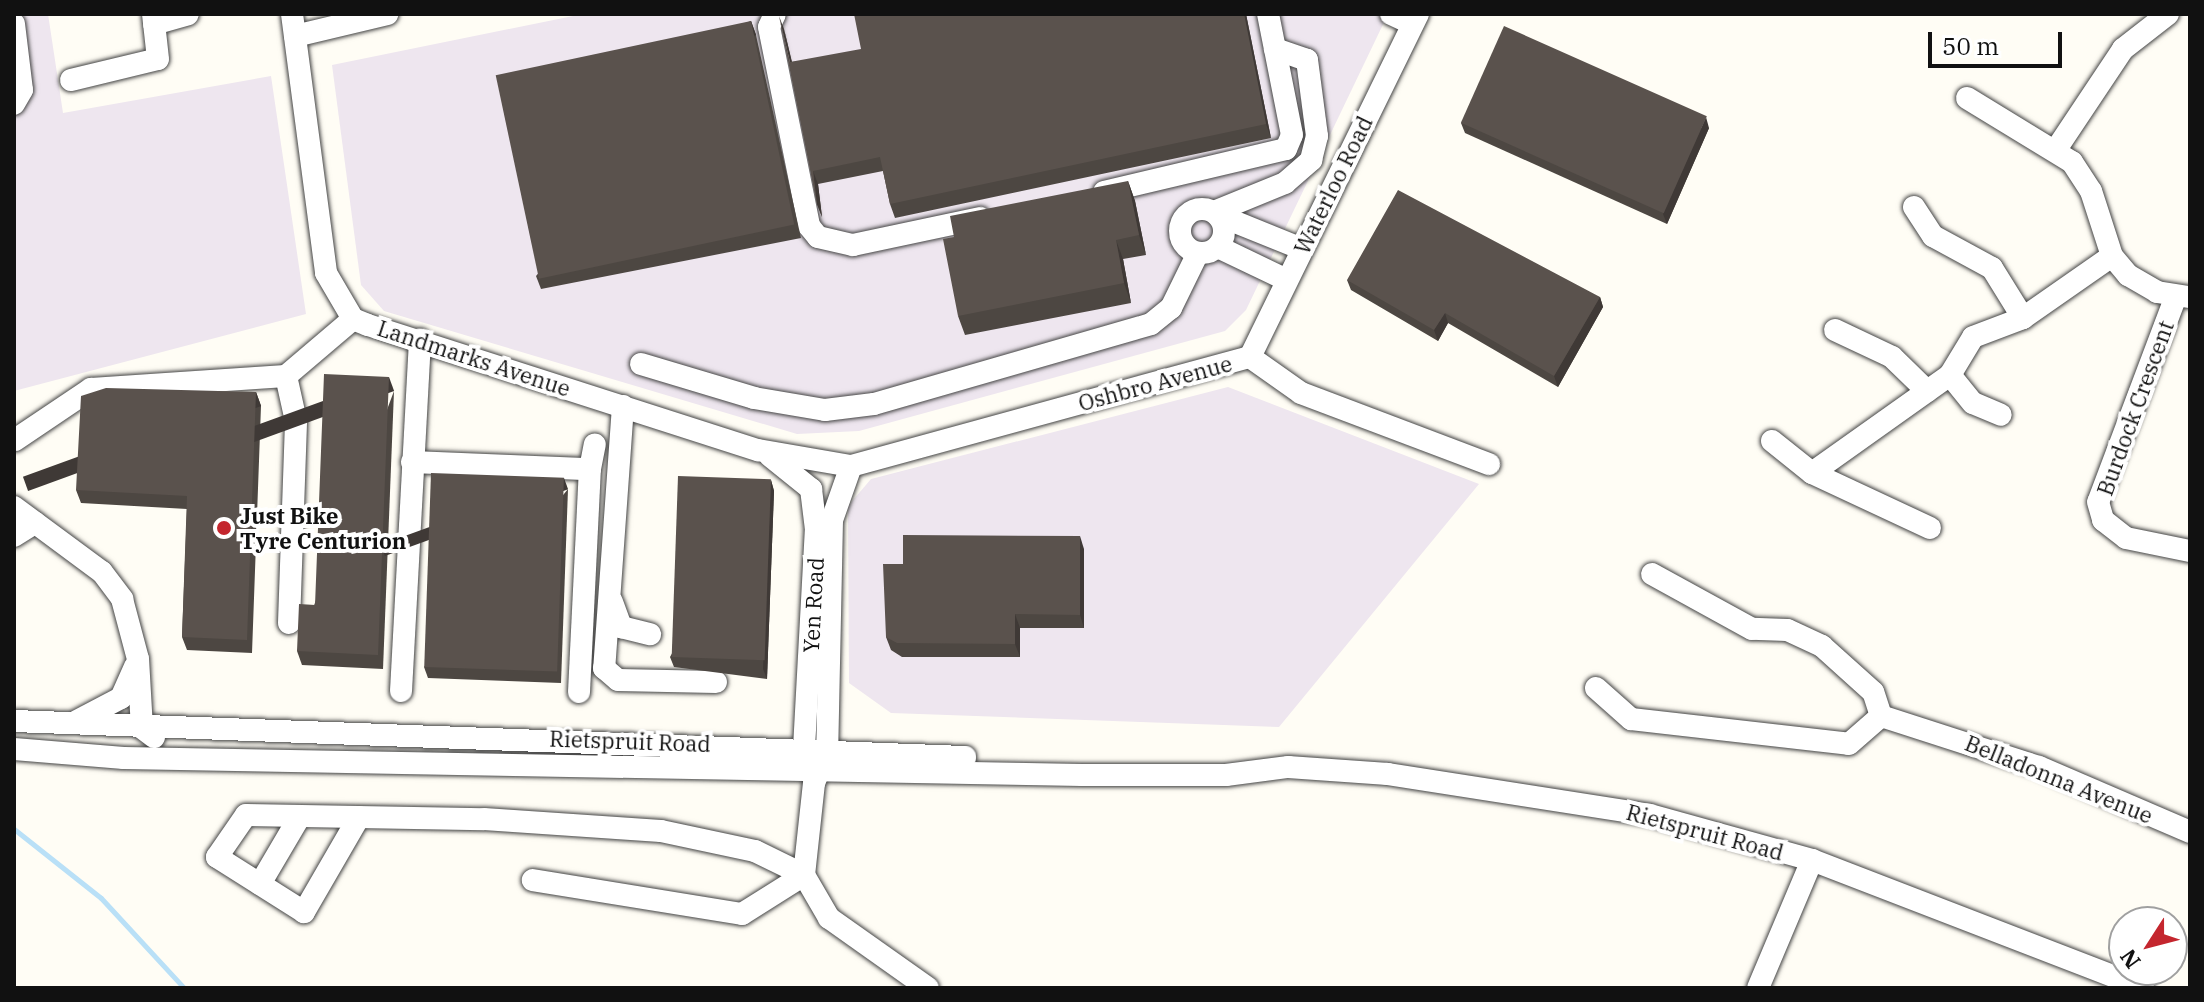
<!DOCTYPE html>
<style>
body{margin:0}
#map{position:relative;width:2204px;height:1002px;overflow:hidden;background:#fffdf5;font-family:"IBM Plex Serif",serif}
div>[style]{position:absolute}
.industrial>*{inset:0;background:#eee6ef}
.stream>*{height:5px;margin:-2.5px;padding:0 2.5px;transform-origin:2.5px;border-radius:2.5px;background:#b9e0f7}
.roads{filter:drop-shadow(0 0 2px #444) drop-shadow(0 0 2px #444)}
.minor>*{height:22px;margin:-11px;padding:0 11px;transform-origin:11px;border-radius:11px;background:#fff}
.minor>.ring{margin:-11px;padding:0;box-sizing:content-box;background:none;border:22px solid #fff;border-radius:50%}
.wall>*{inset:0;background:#4d4742}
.shaded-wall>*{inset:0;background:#3f3936;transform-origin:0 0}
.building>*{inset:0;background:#5a524d;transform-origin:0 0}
.dots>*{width:22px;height:22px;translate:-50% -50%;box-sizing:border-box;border:4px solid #fff;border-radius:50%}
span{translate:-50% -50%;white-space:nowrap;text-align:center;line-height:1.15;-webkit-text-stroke:8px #fff;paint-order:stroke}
.street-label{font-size:22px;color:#111}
.poi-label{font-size:22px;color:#111;font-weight:700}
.left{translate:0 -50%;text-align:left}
.frame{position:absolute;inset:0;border:16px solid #111;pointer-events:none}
.north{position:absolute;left:2108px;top:906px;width:80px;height:80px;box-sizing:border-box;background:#fff;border:2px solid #a0a0a0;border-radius:50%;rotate:234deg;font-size:22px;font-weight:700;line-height:32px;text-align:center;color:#111}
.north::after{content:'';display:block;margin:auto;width:28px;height:36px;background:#c4262e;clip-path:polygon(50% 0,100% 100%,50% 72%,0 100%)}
.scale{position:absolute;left:1928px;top:32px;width:134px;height:36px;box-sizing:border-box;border:4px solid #111;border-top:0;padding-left:10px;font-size:24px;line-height:28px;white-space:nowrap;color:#111;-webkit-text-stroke:6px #fff;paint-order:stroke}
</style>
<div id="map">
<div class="industrial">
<div style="clip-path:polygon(14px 14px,48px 14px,63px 113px,271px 76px,306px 314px,14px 391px)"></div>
<div style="clip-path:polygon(583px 14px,1388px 14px,1246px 310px,1225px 331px,859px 431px,797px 434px,384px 311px,361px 285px,332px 65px)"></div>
<div style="clip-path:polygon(1228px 387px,1479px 484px,1279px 727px,891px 713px,849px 683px,848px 506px,871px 479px)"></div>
</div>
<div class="stream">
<div style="left:14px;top:829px;width:111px;rotate:38.4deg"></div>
<div style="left:101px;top:898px;width:122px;rotate:47.3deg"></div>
</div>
<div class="roads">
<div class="minor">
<div style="left:292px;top:14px;width:261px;rotate:82.5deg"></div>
<div style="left:326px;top:273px;width:53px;rotate:59.6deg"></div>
<div style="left:353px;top:319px;width:16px;rotate:22deg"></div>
<div style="left:368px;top:325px;width:410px;rotate:17.8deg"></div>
<div style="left:758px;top:450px;width:94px;rotate:9.8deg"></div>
<div style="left:851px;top:466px;width:414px;rotate:-15.3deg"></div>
<div style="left:775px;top:14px;width:14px;rotate:115deg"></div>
<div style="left:769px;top:27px;width:203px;rotate:78.6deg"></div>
<div style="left:809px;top:226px;width:14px;rotate:51deg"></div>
<div style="left:818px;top:237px;width:36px;rotate:13deg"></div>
<div style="left:853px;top:245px;width:130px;rotate:-12deg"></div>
<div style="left:1391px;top:14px;width:23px;rotate:25deg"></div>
<div style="left:14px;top:24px;width:66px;rotate:83.1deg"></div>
<div style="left:22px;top:90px;width:16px;rotate:120deg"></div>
<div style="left:154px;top:24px;width:35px;rotate:-16deg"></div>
<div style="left:295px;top:36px;width:95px;rotate:-13.4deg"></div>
<div style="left:71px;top:80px;width:89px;rotate:-13.6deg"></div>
<div style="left:158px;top:59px;width:45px;rotate:-96.3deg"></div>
<div style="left:1967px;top:98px;width:123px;rotate:31.4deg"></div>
<div style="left:2072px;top:162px;width:35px;rotate:57deg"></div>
<div style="left:2091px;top:191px;width:68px;rotate:72.1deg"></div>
<div style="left:2112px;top:256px;width:25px;rotate:50deg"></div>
<div style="left:2128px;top:275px;width:34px;rotate:30deg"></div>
<div style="left:2157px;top:292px;width:32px;rotate:9deg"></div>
<div style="left:2057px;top:148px;width:119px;rotate:-56.3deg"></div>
<div style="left:2123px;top:49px;width:57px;rotate:-37.9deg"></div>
<div style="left:1104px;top:192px;width:187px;rotate:-13.3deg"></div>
<div style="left:1286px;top:149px;width:15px;rotate:-67deg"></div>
<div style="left:1292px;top:135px;width:123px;rotate:-101.2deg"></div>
<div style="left:1914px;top:207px;width:35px;rotate:57deg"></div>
<div style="left:1933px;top:236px;width:67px;rotate:28.5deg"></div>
<div style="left:1992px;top:268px;width:59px;rotate:58.2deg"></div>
<div class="ring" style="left:1180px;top:209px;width:22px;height:22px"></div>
<div style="left:1214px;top:212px;width:77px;rotate:-22.2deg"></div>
<div style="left:1285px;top:183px;width:35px;rotate:-41deg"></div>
<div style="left:1311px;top:160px;width:25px;rotate:-76deg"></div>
<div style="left:1317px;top:136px;width:77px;rotate:-97.5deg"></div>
<div style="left:1307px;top:60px;width:34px;rotate:-161deg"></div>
<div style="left:1218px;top:215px;width:91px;rotate:22deg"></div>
<div style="left:1218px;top:247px;width:76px;rotate:25.6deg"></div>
<div style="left:2176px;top:296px;width:220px;rotate:110.7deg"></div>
<div style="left:2098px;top:502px;width:19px;rotate:74deg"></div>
<div style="left:2103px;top:520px;width:29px;rotate:38deg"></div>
<div style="left:2126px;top:538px;width:65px;rotate:11.5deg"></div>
<div style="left:1835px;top:330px;width:63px;rotate:25.3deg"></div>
<div style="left:1892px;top:357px;width:49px;rotate:44.2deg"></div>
<div style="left:1250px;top:357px;width:382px;rotate:-63.9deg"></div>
<div style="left:1250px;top:357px;width:62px;rotate:35.2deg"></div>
<div style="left:1301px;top:393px;width:201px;rotate:20.7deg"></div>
<div style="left:641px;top:364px;width:118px;rotate:16.7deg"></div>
<div style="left:754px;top:398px;width:72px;rotate:9.6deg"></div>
<div style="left:825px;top:410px;width:49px;rotate:-7deg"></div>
<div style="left:874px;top:404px;width:288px;rotate:-16.1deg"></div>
<div style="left:1151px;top:324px;width:26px;rotate:-39deg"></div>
<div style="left:1171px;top:308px;width:61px;rotate:-63.9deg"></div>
<div style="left:1950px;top:375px;width:36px;rotate:51deg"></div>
<div style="left:1973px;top:403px;width:30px;rotate:23deg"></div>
<div style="left:623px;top:406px;width:263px;rotate:94.1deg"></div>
<div style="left:604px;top:668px;width:18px;rotate:41deg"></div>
<div style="left:618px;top:680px;width:98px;rotate:1.2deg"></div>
<div style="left:15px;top:440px;width:92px;rotate:-33.9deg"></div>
<div style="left:91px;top:389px;width:195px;rotate:-3.8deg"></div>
<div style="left:1772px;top:441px;width:51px;rotate:38.7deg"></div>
<div style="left:770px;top:456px;width:53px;rotate:38.8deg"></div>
<div style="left:811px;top:489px;width:38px;rotate:83deg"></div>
<div style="left:816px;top:527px;width:237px;rotate:93.1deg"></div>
<div style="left:412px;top:462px;width:178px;rotate:2.3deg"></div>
<div style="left:590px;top:469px;width:25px;rotate:-79deg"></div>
<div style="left:851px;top:466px;width:57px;rotate:109.4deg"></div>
<div style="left:832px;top:520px;width:231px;rotate:91.2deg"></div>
<div style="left:827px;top:751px;width:35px;rotate:112deg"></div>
<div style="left:814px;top:783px;width:93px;rotate:96.2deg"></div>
<div style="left:804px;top:875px;width:50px;rotate:59.8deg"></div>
<div style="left:829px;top:918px;width:121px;rotate:35.3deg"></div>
<div style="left:14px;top:507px;width:109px;rotate:36.5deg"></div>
<div style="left:102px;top:572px;width:34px;rotate:53deg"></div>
<div style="left:122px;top:599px;width:62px;rotate:75.1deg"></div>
<div style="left:138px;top:659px;width:69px;rotate:86.7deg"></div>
<div style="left:142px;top:728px;width:15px;rotate:37deg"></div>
<div style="left:1930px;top:528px;width:130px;rotate:-155deg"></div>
<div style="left:1812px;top:473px;width:169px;rotate:-35.4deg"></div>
<div style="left:1950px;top:375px;width:44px;rotate:-58.8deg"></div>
<div style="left:1973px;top:337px;width:53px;rotate:-20.8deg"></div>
<div style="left:2023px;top:318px;width:108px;rotate:-34.9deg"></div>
<div style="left:14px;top:536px;width:25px;rotate:-32deg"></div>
<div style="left:612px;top:602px;width:27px;rotate:70deg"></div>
<div style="left:621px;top:627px;width:30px;rotate:14deg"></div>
<div style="left:289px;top:623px;width:202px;rotate:-88deg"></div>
<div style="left:296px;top:421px;width:46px;rotate:-102.5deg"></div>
<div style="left:286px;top:376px;width:88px;rotate:-40.4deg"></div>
<div style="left:1596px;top:688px;width:47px;rotate:41.5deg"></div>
<div style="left:1631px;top:719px;width:219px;rotate:6.5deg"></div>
<div style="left:1849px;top:744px;width:43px;rotate:-41.2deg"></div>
<div style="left:1881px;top:716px;width:25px;rotate:-108deg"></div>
<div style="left:1873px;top:692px;width:69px;rotate:-138deg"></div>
<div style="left:1822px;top:646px;width:38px;rotate:-155deg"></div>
<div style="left:1787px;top:630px;width:35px;rotate:-178deg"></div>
<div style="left:1752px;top:629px;width:114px;rotate:-151.2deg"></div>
<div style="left:401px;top:691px;width:352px;rotate:-86.9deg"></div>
<div style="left:579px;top:692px;width:223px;rotate:-87.2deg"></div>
<div style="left:1881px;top:716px;width:166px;rotate:17.9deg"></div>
<div style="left:2039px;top:767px;width:164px;rotate:23.3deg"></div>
<div style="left:14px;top:721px;width:952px;rotate:2.17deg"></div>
<div style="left:77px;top:721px;width:50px;rotate:-27.6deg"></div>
<div style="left:121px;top:698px;width:35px;rotate:-66deg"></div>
<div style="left:14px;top:749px;width:110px;rotate:4.7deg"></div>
<div style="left:124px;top:758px;width:958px;rotate:1.02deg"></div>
<div style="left:1082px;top:775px;width:144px"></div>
<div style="left:1226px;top:775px;width:63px;rotate:-7.4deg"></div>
<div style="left:1288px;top:767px;width:100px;rotate:4deg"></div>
<div style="left:1388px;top:774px;width:265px;rotate:8.9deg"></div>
<div style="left:1650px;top:815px;width:168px;rotate:15.5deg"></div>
<div style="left:1812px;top:860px;width:355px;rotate:21.1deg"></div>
<div style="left:359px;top:817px;width:110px;rotate:120.1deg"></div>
<div style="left:304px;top:912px;width:103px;rotate:-147.7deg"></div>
<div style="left:217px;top:857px;width:51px;rotate:-55.4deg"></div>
<div style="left:246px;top:815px;width:238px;rotate:1deg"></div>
<div style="left:484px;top:819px;width:177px;rotate:3.9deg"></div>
<div style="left:661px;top:831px;width:96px;rotate:12deg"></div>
<div style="left:755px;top:851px;width:55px;rotate:26.1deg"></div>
<div style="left:804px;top:875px;width:73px;rotate:147.8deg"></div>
<div style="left:742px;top:914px;width:212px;rotate:-170.8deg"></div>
<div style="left:260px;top:884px;width:79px;rotate:-59.5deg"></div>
<div style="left:1758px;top:988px;width:139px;rotate:-67.1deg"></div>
</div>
</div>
<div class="wall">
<div style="clip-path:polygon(1246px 14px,1271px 138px,895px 218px,890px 204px,883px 171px,818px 184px,822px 217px,817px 204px,784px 29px,792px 62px)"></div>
<div style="clip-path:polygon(751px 21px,756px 35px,801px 238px,541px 289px,536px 276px)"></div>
<div style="clip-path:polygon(1461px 123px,1709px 128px,1667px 224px,1465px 133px)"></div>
<div style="clip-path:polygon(1128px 181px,1135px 201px,1146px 255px,1123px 259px,1131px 303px,965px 335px,958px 316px)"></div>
<div style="clip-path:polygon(1347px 280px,1600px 297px,1603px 307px,1558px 387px,1448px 323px,1438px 341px,1351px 290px)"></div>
<div style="clip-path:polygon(394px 391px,383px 669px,302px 665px,297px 651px)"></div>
<div style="clip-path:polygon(256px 392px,261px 406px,252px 653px,187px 650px,182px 637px,187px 509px,81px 503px,76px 490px)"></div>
<div style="clip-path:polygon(771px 480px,774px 491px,767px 679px,674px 667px,670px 657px)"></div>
<div style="clip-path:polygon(568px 489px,561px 683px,428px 678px,424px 667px)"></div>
<div style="clip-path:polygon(1084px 549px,1084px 628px,1020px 628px,1020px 657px,902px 657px,891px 650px,886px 637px,903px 564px)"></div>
</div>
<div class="shaded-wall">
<div style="clip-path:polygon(1244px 14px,1246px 14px,1271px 138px,1266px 124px)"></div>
<div style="clip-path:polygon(779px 16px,784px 29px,795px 76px,790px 62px)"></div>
<div style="left:751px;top:21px;width:15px;height:208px;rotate:70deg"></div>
<div style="clip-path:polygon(1706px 117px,1709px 128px,1667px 224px,1663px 214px)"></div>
<div style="clip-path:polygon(813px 171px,818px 184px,822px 217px,817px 204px)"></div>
<div style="clip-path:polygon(1128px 181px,1135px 201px,1146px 255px,1139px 235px)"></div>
<div style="clip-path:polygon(1116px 240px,1123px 259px,1131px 303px,1124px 283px)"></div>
<div style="clip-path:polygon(1600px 297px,1603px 307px,1558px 387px,1554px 376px)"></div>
<div style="clip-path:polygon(1445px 313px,1448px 323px,1438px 341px,1434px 330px)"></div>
<div style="left:389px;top:377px;width:15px;height:278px;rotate:70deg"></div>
<div style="left:256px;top:392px;width:15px;height:248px;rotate:70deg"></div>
<div style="left:564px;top:478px;width:12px;height:195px;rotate:70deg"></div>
<div style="clip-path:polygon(771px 480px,774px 491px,767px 679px,763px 669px)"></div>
<div style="clip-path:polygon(1080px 536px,1084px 549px,1084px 628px,1080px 615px)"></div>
<div style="clip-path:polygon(1015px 614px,1020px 628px,1020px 657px,1015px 644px)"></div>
</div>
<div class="building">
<div style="clip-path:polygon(854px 14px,1244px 14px,1266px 124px,890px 204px,880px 157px,813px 171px,817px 204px,779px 16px,790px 62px,861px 49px)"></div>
<div style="left:751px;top:21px;width:208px;height:261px;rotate:78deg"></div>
<div style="left:1504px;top:26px;width:222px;height:106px;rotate:24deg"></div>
<div style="clip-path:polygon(1128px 181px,1139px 235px,1116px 240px,1124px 283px,958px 316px,943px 239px,954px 237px,950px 216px)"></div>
<div style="clip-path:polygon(1398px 190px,1600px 297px,1554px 376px,1445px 313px,1434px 330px,1347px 280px)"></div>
<div style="clip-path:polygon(324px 374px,389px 377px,378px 655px,297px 651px,299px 604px,315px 605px)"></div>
<div style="clip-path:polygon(106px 388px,256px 392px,247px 640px,182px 637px,187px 496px,76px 490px,81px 396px)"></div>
<div style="left:431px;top:473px;width:133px;height:194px;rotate:2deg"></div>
<div style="left:678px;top:476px;width:93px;height:181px;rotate:2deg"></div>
<div style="clip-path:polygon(903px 535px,1080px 536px,1080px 615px,1015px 614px,1015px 644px,897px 643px,886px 637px,883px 564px,903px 564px)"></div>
</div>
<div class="dots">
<div style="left:224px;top:528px;background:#c4262e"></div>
</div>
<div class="street-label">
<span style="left:1333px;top:185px;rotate:-64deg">Waterloo Road</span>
<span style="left:474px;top:358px;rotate:18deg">Landmarks Avenue</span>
<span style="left:1155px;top:383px;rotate:-15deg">Oshbro Avenue</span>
<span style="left:2135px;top:408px;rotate:-70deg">Burdock Crescent</span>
<span style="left:813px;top:605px;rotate:-87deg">Yen Road</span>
<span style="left:630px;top:741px;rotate:2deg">Rietspruit Road</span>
<span style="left:2059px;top:779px;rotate:22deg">Belladonna Avenue</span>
<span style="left:1705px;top:832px;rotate:15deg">Rietspruit Road</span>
</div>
<div class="poi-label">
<span class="left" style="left:240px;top:528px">Just Bike<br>Tyre Centurion</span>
</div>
<div class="frame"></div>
<div class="north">N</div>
<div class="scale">50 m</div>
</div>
